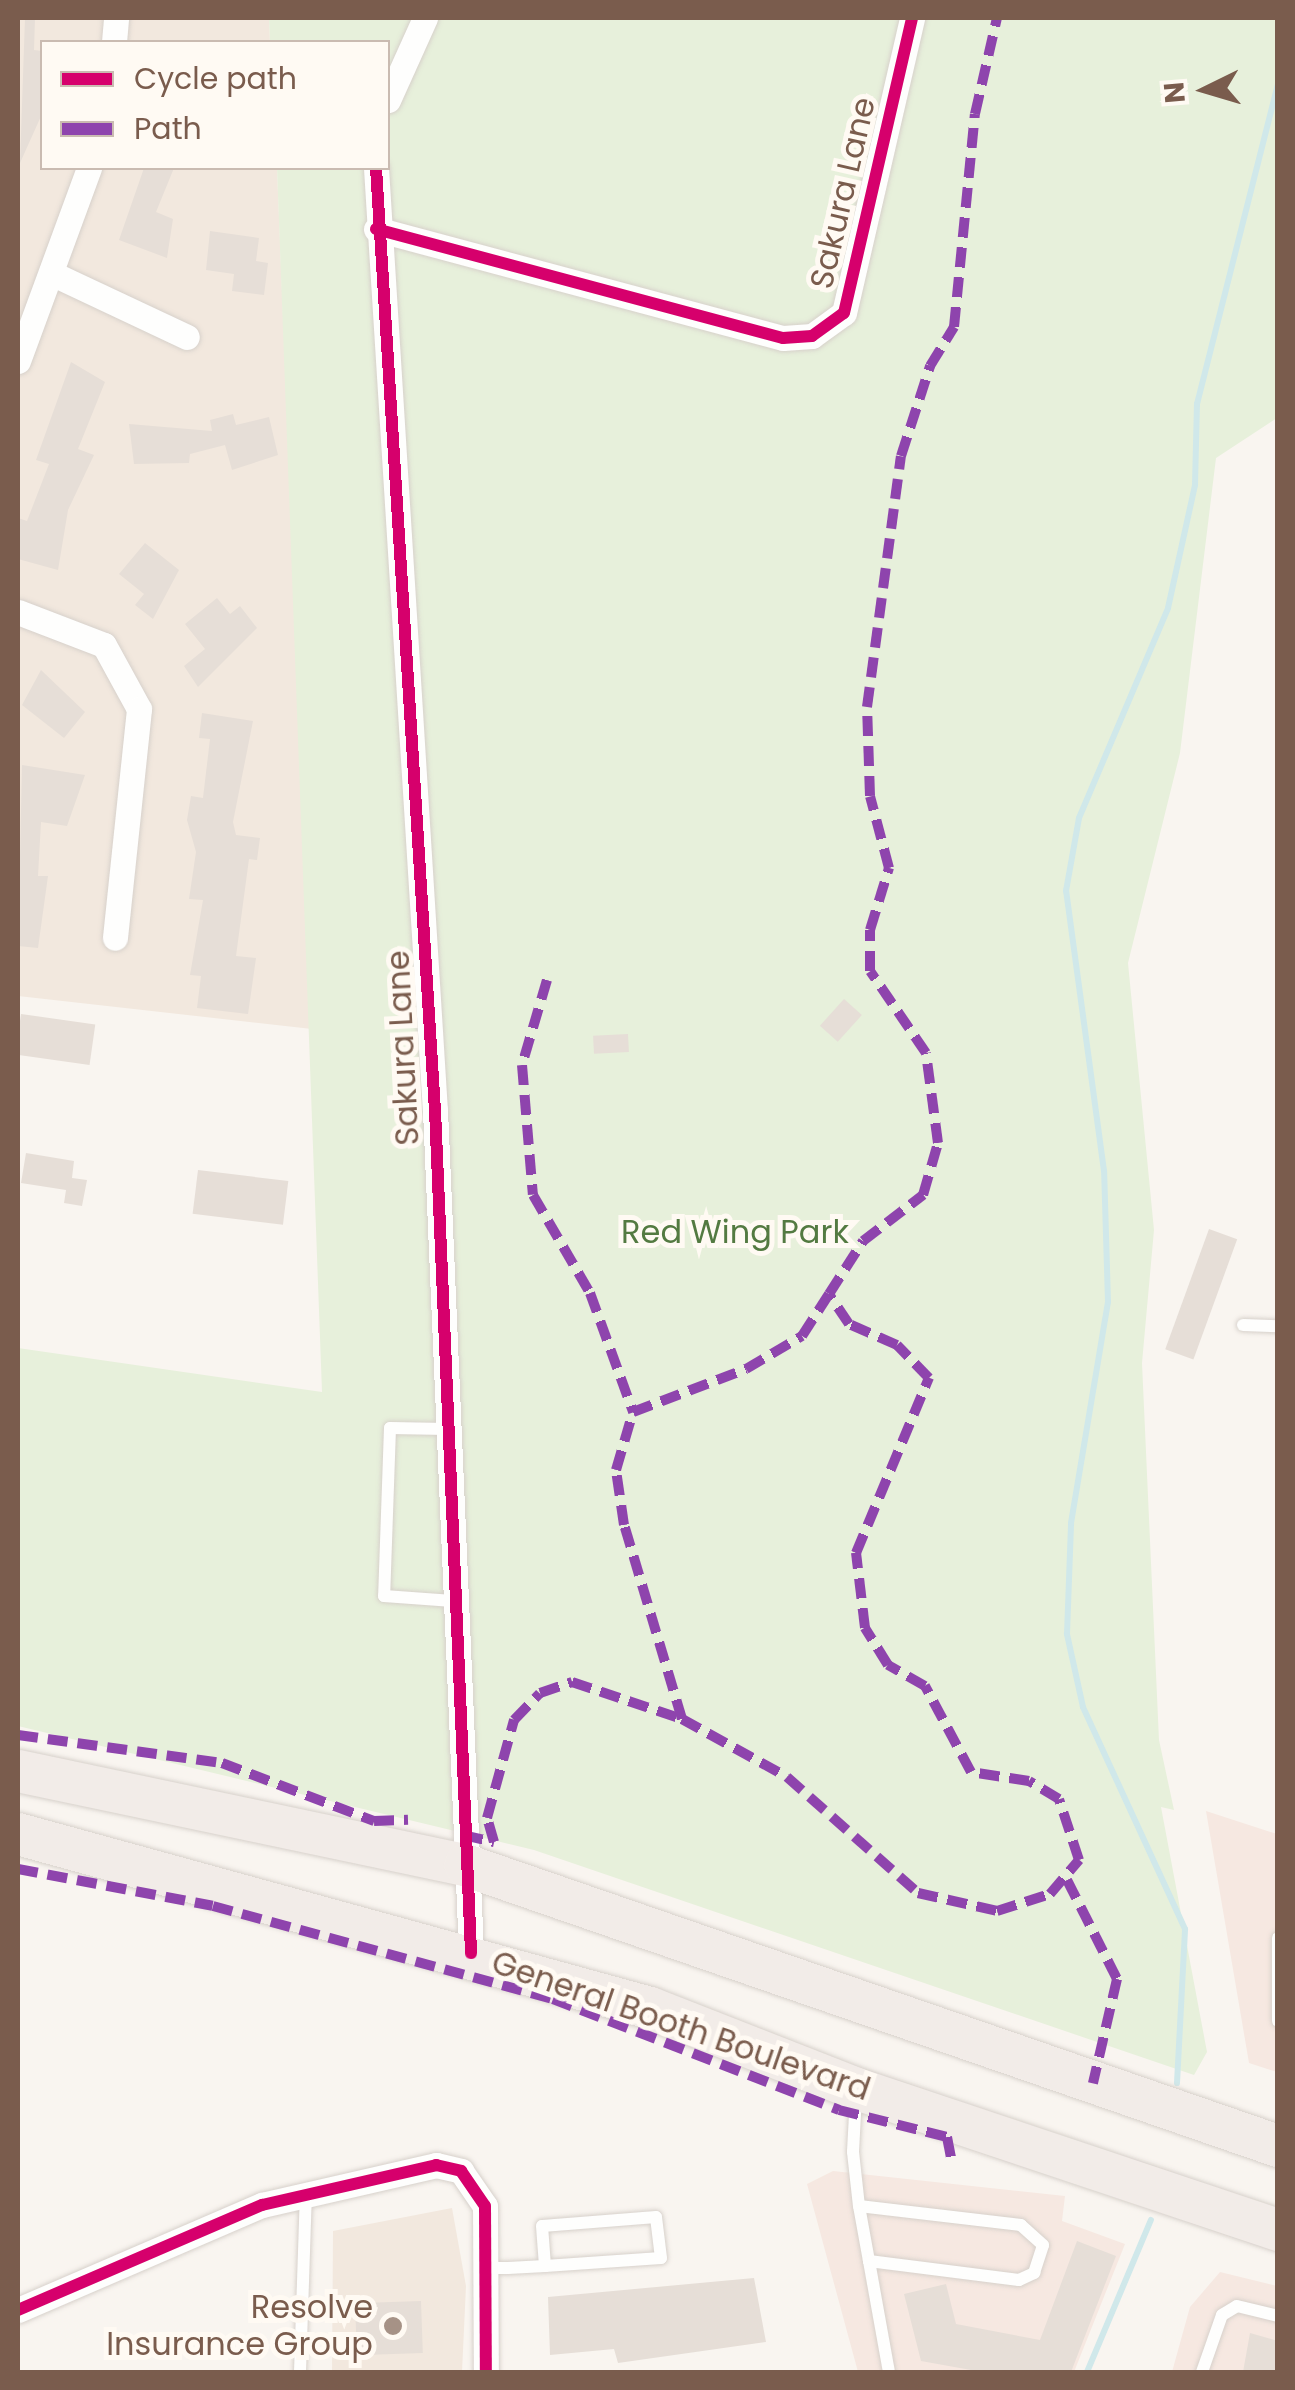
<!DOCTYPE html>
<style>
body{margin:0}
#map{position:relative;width:1295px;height:2390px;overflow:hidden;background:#f9f5f0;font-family:Poppins,sans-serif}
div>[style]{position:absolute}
.residential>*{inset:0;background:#f2e8de}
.commercial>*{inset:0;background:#f6e8e1}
.green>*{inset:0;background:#e7f0db}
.stream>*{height:6px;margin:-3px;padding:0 3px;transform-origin:3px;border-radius:3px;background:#d0e8ea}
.building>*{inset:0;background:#e6ded7;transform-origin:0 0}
.roads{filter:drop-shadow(0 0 2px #d7d1cb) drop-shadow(0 0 2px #d7d1cb)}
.service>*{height:12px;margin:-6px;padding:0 6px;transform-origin:6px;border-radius:6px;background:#fefefd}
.minor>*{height:25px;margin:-12.5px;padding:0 12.5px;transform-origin:12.5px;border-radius:12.5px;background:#fefefd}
.trunk>*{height:42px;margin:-21px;padding:0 21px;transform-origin:21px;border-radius:21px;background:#f2ece8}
.quiet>*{height:10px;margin-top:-5px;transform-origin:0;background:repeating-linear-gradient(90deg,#8e44ad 0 20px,transparent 0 30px)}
.cycleway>*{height:12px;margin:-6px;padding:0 6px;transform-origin:6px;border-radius:6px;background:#d6006c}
.dots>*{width:28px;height:28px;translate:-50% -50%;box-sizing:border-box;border:5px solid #fffaf3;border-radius:50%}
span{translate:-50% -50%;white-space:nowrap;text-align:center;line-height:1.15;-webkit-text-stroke:10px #fffaf3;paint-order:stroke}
.street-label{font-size:32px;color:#7a5c4d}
.park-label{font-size:32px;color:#537a41}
.poi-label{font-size:32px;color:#7a5c4d}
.right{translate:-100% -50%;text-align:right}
.frame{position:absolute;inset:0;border:20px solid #7a5c4d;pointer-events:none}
.legend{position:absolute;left:40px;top:40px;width:350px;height:130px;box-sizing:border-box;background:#fffaf3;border:2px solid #cabbb1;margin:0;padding:12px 18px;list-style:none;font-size:30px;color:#7a5c4d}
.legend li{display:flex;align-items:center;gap:20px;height:50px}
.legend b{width:50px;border:2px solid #cabbb1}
.north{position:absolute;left:1155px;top:40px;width:100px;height:100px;-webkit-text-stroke:8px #fffaf3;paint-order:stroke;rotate:265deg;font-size:28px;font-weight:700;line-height:40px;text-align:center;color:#7a5c4d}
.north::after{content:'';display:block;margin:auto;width:35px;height:45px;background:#7a5c4d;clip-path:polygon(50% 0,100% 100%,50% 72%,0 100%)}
</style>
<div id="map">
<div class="residential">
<div style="clip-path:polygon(18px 18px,269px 18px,270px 42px,42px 42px,42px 168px,277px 168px,312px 1029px,18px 996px)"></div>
<div style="clip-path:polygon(452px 2208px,466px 2286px,462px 2372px,332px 2372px,333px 2231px)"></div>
</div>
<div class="commercial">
<div style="clip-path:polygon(1206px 1811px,1277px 1834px,1277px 2072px,1249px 2063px)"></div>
<div style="clip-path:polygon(833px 2171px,1065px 2196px,1062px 2221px,1125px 2244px,1074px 2372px,858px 2372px,807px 2184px)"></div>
<div style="clip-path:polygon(1220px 2272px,1277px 2286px,1277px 2372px,1172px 2372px,1190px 2307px)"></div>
</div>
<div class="green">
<div style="clip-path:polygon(269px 18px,1277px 18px,1277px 418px,1216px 458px,1180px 753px,1128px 963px,1154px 1230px,1142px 1363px,1159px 1740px,1174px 1810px,1161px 1807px,1207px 2052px,1194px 2075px,534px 1850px,18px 1726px,18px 1348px,322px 1392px,277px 168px,388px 168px,388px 42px,270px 42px)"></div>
</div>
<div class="stream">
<div style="left:1177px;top:2083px;width:154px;rotate:-87deg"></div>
<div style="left:1185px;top:1929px;width:244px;rotate:-114.7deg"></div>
<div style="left:1083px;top:1707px;width:75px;rotate:-102.4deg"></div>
<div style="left:1067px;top:1634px;width:111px;rotate:-87.9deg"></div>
<div style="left:1071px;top:1523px;width:224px;rotate:-80.5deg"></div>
<div style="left:1108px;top:1302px;width:131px;rotate:-91.7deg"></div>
<div style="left:1104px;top:1171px;width:283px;rotate:-97.7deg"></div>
<div style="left:1066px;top:891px;width:74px;rotate:-79.9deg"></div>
<div style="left:1079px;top:818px;width:228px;rotate:-67deg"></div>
<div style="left:1168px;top:608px;width:126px;rotate:-77.6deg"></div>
<div style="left:1195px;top:485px;width:81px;rotate:-88.6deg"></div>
<div style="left:1197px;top:404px;width:331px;rotate:-75.8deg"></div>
<div style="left:1087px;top:2372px;width:165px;rotate:-67.2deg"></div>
</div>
<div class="building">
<div style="clip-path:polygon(25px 18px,35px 18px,34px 50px,42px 51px,42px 114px,20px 163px)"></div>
<div style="clip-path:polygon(144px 168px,174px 168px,156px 212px,173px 219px,167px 258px,119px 240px)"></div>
<div style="clip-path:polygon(210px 231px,259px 238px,256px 261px,268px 263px,264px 295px,232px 291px,234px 274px,206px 270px)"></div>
<div style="clip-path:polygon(71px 362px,105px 382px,78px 449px,94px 455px,68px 510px,58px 570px,18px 559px,18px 518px,27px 521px,49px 464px,36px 460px)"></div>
<div style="clip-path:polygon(233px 414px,236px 425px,269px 417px,278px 455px,232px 470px,225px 445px,190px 454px,189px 463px,134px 464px,129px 424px,212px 431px,210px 420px)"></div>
<div style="clip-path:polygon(145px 543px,179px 570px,153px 619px,135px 605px,144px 594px,119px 574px)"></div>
<div style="clip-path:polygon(217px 598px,230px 614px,240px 606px,257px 628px,198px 687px,184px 666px,205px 649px,185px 624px)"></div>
<div style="clip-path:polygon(41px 670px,85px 712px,64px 738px,22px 705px)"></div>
<div style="clip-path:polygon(202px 713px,253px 721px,233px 822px,236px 835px,260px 838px,257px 860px,249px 859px,236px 956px,256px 958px,248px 1014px,197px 1008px,201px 976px,190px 975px,203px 900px,189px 899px,196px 852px,187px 820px,191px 796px,203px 798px,210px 739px,199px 738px)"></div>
<div style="clip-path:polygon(22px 765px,85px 775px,67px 826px,41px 822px,38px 876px,48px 876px,38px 948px,18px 946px)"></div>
<div style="left:844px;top:999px;width:24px;height:36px;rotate:42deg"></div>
<div style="left:21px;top:1014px;width:75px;height:41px;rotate:8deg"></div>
<div style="left:628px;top:1034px;width:18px;height:35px;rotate:87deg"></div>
<div style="clip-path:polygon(26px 1153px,74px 1161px,72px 1178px,87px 1180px,82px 1206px,64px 1203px,66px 1190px,21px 1183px)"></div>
<div style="left:198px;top:1170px;width:91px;height:44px;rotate:7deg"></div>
<div style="left:1209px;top:1229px;width:30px;height:128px;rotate:20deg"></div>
<div style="clip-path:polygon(1077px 2241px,1116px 2256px,1071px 2372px,982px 2372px,921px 2361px,904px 2294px,946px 2284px,956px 2324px,1040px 2340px)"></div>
<div style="clip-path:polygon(754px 2278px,766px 2342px,618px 2363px,614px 2349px,550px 2355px,548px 2297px)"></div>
<div style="left:421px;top:2301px;width:52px;height:66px;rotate:88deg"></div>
<div style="clip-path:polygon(1250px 2333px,1278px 2341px,1278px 2372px,1243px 2372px)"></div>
</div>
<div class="roads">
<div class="service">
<div style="left:1243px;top:1325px;width:35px;rotate:2deg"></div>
<div style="left:447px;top:1429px;width:57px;rotate:-179deg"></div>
<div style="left:390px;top:1428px;width:168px;rotate:92deg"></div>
<div style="left:384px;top:1596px;width:69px;rotate:4.1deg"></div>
<div style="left:1278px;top:1938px;width:83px;rotate:90deg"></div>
<div style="left:856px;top:2096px;width:56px;rotate:93.1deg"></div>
<div style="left:853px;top:2152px;width:54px;rotate:83.7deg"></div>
<div style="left:859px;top:2206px;width:56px;rotate:79.7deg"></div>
<div style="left:869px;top:2261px;width:151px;rotate:7.2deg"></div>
<div style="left:1019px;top:2280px;width:17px;rotate:-25deg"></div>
<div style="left:1034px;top:2273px;width:29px;rotate:-72deg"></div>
<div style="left:1043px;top:2245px;width:30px;rotate:-138deg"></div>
<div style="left:1021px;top:2225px;width:163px;rotate:-173.3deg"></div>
<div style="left:869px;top:2261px;width:113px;rotate:79.8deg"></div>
<div style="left:489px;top:2268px;width:19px"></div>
<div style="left:508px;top:2268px;width:37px;rotate:-3deg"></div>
<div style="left:545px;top:2266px;width:116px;rotate:-3.9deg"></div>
<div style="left:661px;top:2258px;width:41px;rotate:-97deg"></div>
<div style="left:656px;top:2217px;width:114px;rotate:175.5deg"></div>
<div style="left:542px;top:2226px;width:40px;rotate:85.7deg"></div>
<div style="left:300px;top:2372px;width:179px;rotate:-88.1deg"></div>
<div style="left:1202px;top:2372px;width:60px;rotate:-70.7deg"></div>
<div style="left:1222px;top:2315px;width:17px;rotate:-31deg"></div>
<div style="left:1237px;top:2306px;width:42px;rotate:13.7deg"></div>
</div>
<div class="minor">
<div style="left:114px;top:42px;width:24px;rotate:-85deg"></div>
<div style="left:388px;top:100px;width:90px;rotate:-65.7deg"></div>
<div style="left:376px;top:168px;width:944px;rotate:86.42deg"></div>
<div style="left:435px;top:1110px;width:844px;rotate:87.55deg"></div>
<div style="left:376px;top:229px;width:421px;rotate:15deg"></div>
<div style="left:783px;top:338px;width:29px;rotate:-4deg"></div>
<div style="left:812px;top:336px;width:39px;rotate:-36deg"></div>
<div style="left:844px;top:313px;width:303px;rotate:-77deg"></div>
<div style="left:51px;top:273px;width:150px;rotate:25.2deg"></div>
<div style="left:18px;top:361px;width:206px;rotate:-69.8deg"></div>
<div style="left:18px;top:612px;width:92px;rotate:21deg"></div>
<div style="left:104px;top:645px;width:73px;rotate:61.3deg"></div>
<div style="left:139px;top:709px;width:230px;rotate:96deg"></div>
<div style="left:18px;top:2310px;width:266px;rotate:-23.3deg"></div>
<div style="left:262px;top:2205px;width:179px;rotate:-12.9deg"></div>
<div style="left:436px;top:2165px;width:26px;rotate:13deg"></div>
<div style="left:461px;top:2171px;width:42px;rotate:55.6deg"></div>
<div style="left:485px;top:2206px;width:166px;rotate:89.7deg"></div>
</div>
<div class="trunk">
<div style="left:18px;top:1771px;width:457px;rotate:11.9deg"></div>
<div style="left:465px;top:1865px;width:860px;rotate:19.07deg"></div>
<div style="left:18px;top:1834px;width:656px;rotate:15.39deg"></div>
<div style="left:650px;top:2008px;width:222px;rotate:21.4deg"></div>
<div style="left:857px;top:2089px;width:444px;rotate:18.5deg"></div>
</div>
</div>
<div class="quiet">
<div style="left:547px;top:980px;width:89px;rotate:106.4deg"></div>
<div style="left:522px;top:1065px;width:130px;rotate:85.2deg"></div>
<div style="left:533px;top:1195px;width:113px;rotate:59.8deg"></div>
<div style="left:590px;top:1293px;width:127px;rotate:70.1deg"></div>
<div style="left:682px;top:1719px;width:120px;rotate:28.9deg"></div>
<div style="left:787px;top:1777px;width:175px;rotate:41.5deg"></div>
<div style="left:918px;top:1893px;width:81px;rotate:12.8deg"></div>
<div style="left:997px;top:1911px;width:56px;rotate:-17.8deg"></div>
<div style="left:1050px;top:1894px;width:45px;rotate:-49.5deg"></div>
<div style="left:1079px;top:1860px;width:64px;rotate:-108.2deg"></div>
<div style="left:1059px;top:1799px;width:35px;rotate:-149deg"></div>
<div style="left:1029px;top:1781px;width:59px;rotate:-171.2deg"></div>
<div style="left:971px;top:1772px;width:98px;rotate:-118.1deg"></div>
<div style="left:925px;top:1686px;width:43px;rotate:-150.4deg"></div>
<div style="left:888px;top:1665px;width:44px;rotate:-121.9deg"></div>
<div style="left:865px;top:1628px;width:76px;rotate:-96.8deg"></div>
<div style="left:856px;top:1553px;width:190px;rotate:-67.4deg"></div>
<div style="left:929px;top:1378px;width:46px;rotate:-134.1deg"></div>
<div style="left:897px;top:1345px;width:52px;rotate:-156.4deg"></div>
<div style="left:849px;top:1324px;width:36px;rotate:-124deg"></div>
<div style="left:829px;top:1294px;width:63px;rotate:-57.3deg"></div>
<div style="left:863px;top:1241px;width:76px;rotate:-37.5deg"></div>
<div style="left:923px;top:1195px;width:54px;rotate:-73.9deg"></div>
<div style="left:938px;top:1143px;width:91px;rotate:-97.6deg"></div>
<div style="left:926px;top:1053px;width:99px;rotate:-124.3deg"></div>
<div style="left:870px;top:971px;width:41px;rotate:-90deg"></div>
<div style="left:870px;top:930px;width:65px;rotate:-73deg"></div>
<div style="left:889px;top:868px;width:74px;rotate:-104.8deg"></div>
<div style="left:870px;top:796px;width:89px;rotate:-91.9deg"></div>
<div style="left:867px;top:707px;width:253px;rotate:-82.3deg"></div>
<div style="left:901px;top:456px;width:95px;rotate:-72.1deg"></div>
<div style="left:930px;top:366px;width:46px;rotate:-58.4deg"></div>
<div style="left:954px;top:327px;width:214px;rotate:-84.4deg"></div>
<div style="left:975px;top:114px;width:98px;rotate:-77.1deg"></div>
<div style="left:18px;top:1735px;width:206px;rotate:7.8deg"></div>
<div style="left:222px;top:1763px;width:163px;rotate:20.9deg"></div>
<div style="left:374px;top:1821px;width:34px;rotate:-2deg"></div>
<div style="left:463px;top:1835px;width:32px;rotate:13deg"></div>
<div style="left:494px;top:1842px;width:25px;rotate:-106deg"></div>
<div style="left:487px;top:1818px;width:102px;rotate:-74.6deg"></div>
<div style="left:514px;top:1720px;width:37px;rotate:-46deg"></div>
<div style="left:540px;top:1693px;width:34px;rotate:-19deg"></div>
<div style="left:572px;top:1682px;width:116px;rotate:18.6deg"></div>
<div style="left:682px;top:1719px;width:202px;rotate:-106.6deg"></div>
<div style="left:624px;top:1525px;width:56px;rotate:-98.3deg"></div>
<div style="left:616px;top:1470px;width:60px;rotate:-73.7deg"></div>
<div style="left:633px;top:1412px;width:121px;rotate:-20.8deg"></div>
<div style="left:746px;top:1369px;width:65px;rotate:-30.5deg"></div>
<div style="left:802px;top:1336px;width:50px;rotate:-57.3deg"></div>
<div style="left:18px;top:1869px;width:198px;rotate:10.7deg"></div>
<div style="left:213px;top:1906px;width:352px;rotate:15.3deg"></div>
<div style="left:553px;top:1999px;width:307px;rotate:21.2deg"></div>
<div style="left:839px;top:2110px;width:111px;rotate:14deg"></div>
<div style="left:947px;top:2137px;width:26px;rotate:79deg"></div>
<div style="left:1067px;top:1880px;width:111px;rotate:63.2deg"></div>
<div style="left:1117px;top:1979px;width:107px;rotate:103deg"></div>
</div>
<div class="cycleway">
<div style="left:376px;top:168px;width:944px;rotate:86.42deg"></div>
<div style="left:435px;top:1110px;width:844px;rotate:87.55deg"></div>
<div style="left:376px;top:229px;width:421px;rotate:15deg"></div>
<div style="left:783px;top:338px;width:29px;rotate:-4deg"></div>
<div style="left:812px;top:336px;width:39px;rotate:-36deg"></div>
<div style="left:844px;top:313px;width:303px;rotate:-77deg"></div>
<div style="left:18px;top:2310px;width:266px;rotate:-23.3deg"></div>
<div style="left:262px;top:2205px;width:179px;rotate:-12.9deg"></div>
<div style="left:436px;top:2165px;width:26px;rotate:13deg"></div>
<div style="left:461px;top:2171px;width:42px;rotate:55.6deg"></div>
<div style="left:485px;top:2206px;width:166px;rotate:89.7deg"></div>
</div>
<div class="dots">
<div style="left:393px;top:2326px;background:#a69286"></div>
</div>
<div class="street-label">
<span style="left:843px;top:193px;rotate:-77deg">Sakura Lane</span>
<span style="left:403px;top:1048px;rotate:-93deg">Sakura Lane</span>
<span style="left:681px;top:2026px;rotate:19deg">General Booth Boulevard</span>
</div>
<div class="park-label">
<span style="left:735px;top:1232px">Red Wing Park</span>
</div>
<div class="poi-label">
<span class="right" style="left:373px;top:2326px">Resolve<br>Insurance Group</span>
</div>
<div class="frame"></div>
<ul class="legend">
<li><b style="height:12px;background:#d6006c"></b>Cycle path</li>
<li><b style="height:12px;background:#8e44ad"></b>Path</li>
</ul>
<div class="north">N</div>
</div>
